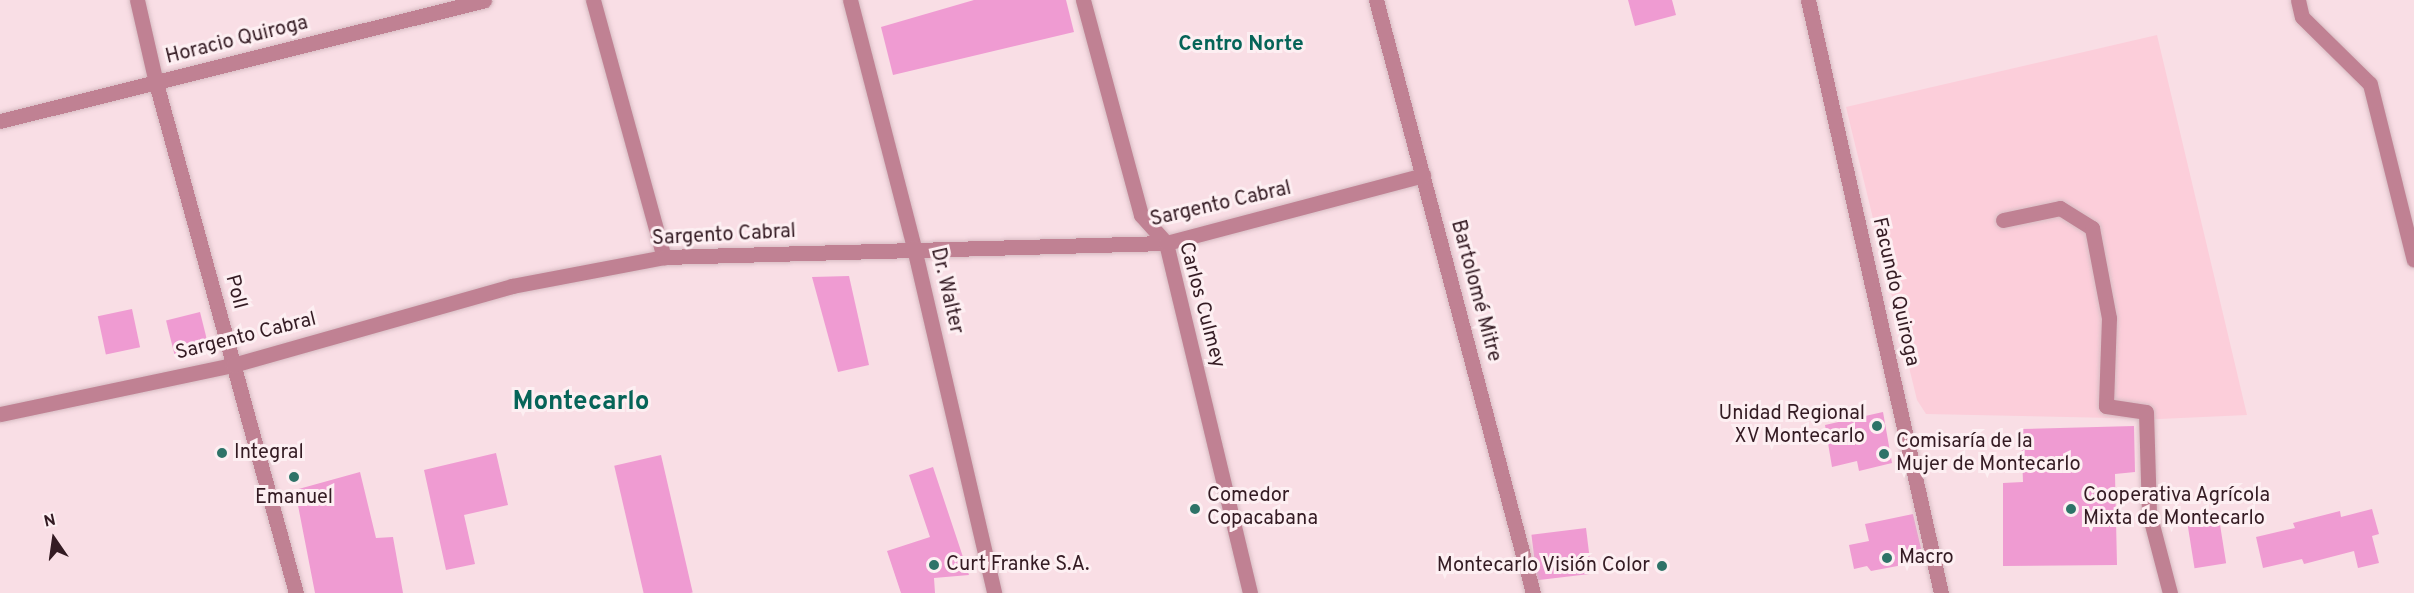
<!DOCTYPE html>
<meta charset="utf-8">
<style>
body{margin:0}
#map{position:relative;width:2414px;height:593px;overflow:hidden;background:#f9dee5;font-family:Overpass,sans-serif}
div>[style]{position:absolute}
.built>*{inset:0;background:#fcceda}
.building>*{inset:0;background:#ef9bd2;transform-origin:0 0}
.roads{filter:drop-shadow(0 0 2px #d6bbc2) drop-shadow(0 0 2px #d6bbc2)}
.minor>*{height:15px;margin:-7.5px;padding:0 7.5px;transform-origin:7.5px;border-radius:7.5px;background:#c08193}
.dots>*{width:16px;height:16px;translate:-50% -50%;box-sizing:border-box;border:3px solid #fdeff2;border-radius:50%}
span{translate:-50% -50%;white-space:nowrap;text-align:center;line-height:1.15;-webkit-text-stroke:6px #fdeff2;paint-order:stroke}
.street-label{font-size:20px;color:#341b23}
.poi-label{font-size:20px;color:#341b23}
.right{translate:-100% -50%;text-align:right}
.left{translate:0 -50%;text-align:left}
.neighbourhood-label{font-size:21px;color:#066458;font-weight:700}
.district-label{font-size:26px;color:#066458;font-weight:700}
.north{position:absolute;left:24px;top:509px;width:60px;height:60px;-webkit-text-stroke:4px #fdeff2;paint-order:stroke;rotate:347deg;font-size:16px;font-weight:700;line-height:24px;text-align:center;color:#341b23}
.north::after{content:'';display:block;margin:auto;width:21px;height:27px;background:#341b23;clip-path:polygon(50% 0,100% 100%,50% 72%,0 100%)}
</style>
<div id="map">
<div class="built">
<div style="clip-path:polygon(2157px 35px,2247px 415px,2159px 419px,1926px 414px,1917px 400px,1846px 107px)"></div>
</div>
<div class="building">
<div style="clip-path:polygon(974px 0,1066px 0,1074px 32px,893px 75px,881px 27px)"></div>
<div style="clip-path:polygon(1628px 0,1672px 0,1676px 15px,1635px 26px)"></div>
<div style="clip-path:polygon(849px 276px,869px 365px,838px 372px,812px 277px)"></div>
<div style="left:132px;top:309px;width:39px;height:35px;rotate:78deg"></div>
<div style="left:200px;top:312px;width:36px;height:35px;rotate:76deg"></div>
<div style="clip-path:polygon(1883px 412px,1892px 463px,1859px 471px,1857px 461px,1832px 467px,1825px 425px)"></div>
<div style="clip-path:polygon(2134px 426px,2135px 472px,2115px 474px,2117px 565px,2003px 566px,2003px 483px,2023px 482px,2021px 429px)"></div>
<div style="clip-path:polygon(496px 453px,508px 505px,464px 515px,475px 564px,446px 570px,424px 470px)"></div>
<div style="left:661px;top:455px;width:141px;height:48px;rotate:77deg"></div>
<div style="clip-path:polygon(933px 467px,969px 575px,934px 578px,935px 593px,901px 593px,887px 551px,930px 537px,909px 475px)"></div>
<div style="clip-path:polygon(360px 472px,376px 538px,393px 537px,403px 593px,315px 593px,295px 490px)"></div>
<div style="clip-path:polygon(2372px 509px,2379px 534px,2372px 536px,2379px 563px,2358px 568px,2354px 551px,2304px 564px,2302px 559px,2263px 568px,2256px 537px,2295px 528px,2293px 523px,2340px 511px,2341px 517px)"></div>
<div style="left:2218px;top:512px;width:52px;height:32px;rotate:81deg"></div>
<div style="clip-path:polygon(1913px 514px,1924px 561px,1871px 571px,1867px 566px,1854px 569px,1849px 545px,1869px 541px,1865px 524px)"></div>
<div style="left:1586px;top:528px;width:46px;height:55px;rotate:83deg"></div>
</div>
<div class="roads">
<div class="minor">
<div style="left:137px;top:0;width:85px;rotate:77.1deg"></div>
<div style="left:156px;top:83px;width:529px;rotate:74.65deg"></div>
<div style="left:593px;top:0;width:267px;rotate:74.6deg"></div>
<div style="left:850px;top:0;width:256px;rotate:75.5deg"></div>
<div style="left:914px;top:248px;width:354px;rotate:76.9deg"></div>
<div style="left:1083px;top:0;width:223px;rotate:74.9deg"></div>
<div style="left:1141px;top:215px;width:38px;rotate:48deg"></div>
<div style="left:1166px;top:243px;width:360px;rotate:76.5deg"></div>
<div style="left:1376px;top:0;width:613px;rotate:75.17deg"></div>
<div style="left:1808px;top:0;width:608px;rotate:77.36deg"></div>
<div style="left:2298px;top:0;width:17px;rotate:77deg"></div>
<div style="left:2302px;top:17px;width:95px;rotate:44.6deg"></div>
<div style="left:2370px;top:84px;width:181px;rotate:76deg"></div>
<div style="left:0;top:121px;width:499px;rotate:-14deg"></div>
<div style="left:2003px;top:220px;width:58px;rotate:-11.9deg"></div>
<div style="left:2060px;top:208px;width:38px;rotate:32deg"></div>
<div style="left:2092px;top:228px;width:92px;rotate:79.3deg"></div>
<div style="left:2109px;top:318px;width:88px;rotate:92deg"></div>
<div style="left:2106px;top:406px;width:40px;rotate:8.5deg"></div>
<div style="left:2146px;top:412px;width:101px;rotate:88.3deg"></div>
<div style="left:2149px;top:513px;width:83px;rotate:75.3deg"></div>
<div style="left:0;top:414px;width:238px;rotate:-11.9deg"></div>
<div style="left:233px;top:365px;width:290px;rotate:-15.8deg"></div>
<div style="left:512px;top:286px;width:155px;rotate:-10.8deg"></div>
<div style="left:664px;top:257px;width:502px;rotate:-1.6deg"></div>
<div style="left:1166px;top:243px;width:266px;rotate:-14.8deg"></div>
</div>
</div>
<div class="dots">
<div style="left:1877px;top:426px;background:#2e7368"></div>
<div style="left:222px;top:453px;background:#2e7368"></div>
<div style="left:1884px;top:454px;background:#2e7368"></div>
<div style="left:294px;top:477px;background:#2e7368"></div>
<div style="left:1195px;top:509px;background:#2e7368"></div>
<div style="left:2071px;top:509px;background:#2e7368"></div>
<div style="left:1887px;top:558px;background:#2e7368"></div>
<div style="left:934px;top:565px;background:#2e7368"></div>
<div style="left:1662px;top:566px;background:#2e7368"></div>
</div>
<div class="street-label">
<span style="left:237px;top:41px;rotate:-14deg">Horacio Quiroga</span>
<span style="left:1221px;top:205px;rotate:-13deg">Sargento Cabral</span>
<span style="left:724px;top:236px;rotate:-3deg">Sargento Cabral</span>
<span style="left:946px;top:291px;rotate:77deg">Dr. Walter</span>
<span style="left:1475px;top:291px;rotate:75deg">Bartolomé Mitre</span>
<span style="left:235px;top:292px;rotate:75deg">Poll</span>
<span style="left:1895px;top:292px;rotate:77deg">Facundo Quiroga</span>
<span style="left:1201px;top:305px;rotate:75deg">Carlos Culmey</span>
<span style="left:246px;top:337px;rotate:-14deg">Sargento Cabral</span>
</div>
<div class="poi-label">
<span class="right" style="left:1865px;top:426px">Unidad Regional<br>XV Montecarlo</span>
<span class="left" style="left:1896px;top:454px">Comisaría de la<br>Mujer de Montecarlo</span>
<span class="left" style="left:234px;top:453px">Integral</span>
<span class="left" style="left:1207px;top:508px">Comedor<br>Copacabana</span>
<span class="left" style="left:2083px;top:508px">Cooperativa Agrícola<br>Mixta de Montecarlo</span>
<span style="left:294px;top:498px">Emanuel</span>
<span class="left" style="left:1899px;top:558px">Macro</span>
<span class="left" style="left:946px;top:565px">Curt Franke S.A.</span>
<span class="right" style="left:1650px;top:566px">Montecarlo Visión Color</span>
</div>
<div class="neighbourhood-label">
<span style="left:1241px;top:45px">Centro Norte</span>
</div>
<div class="district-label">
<span style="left:581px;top:403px">Montecarlo</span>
</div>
<div class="north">N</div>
</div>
